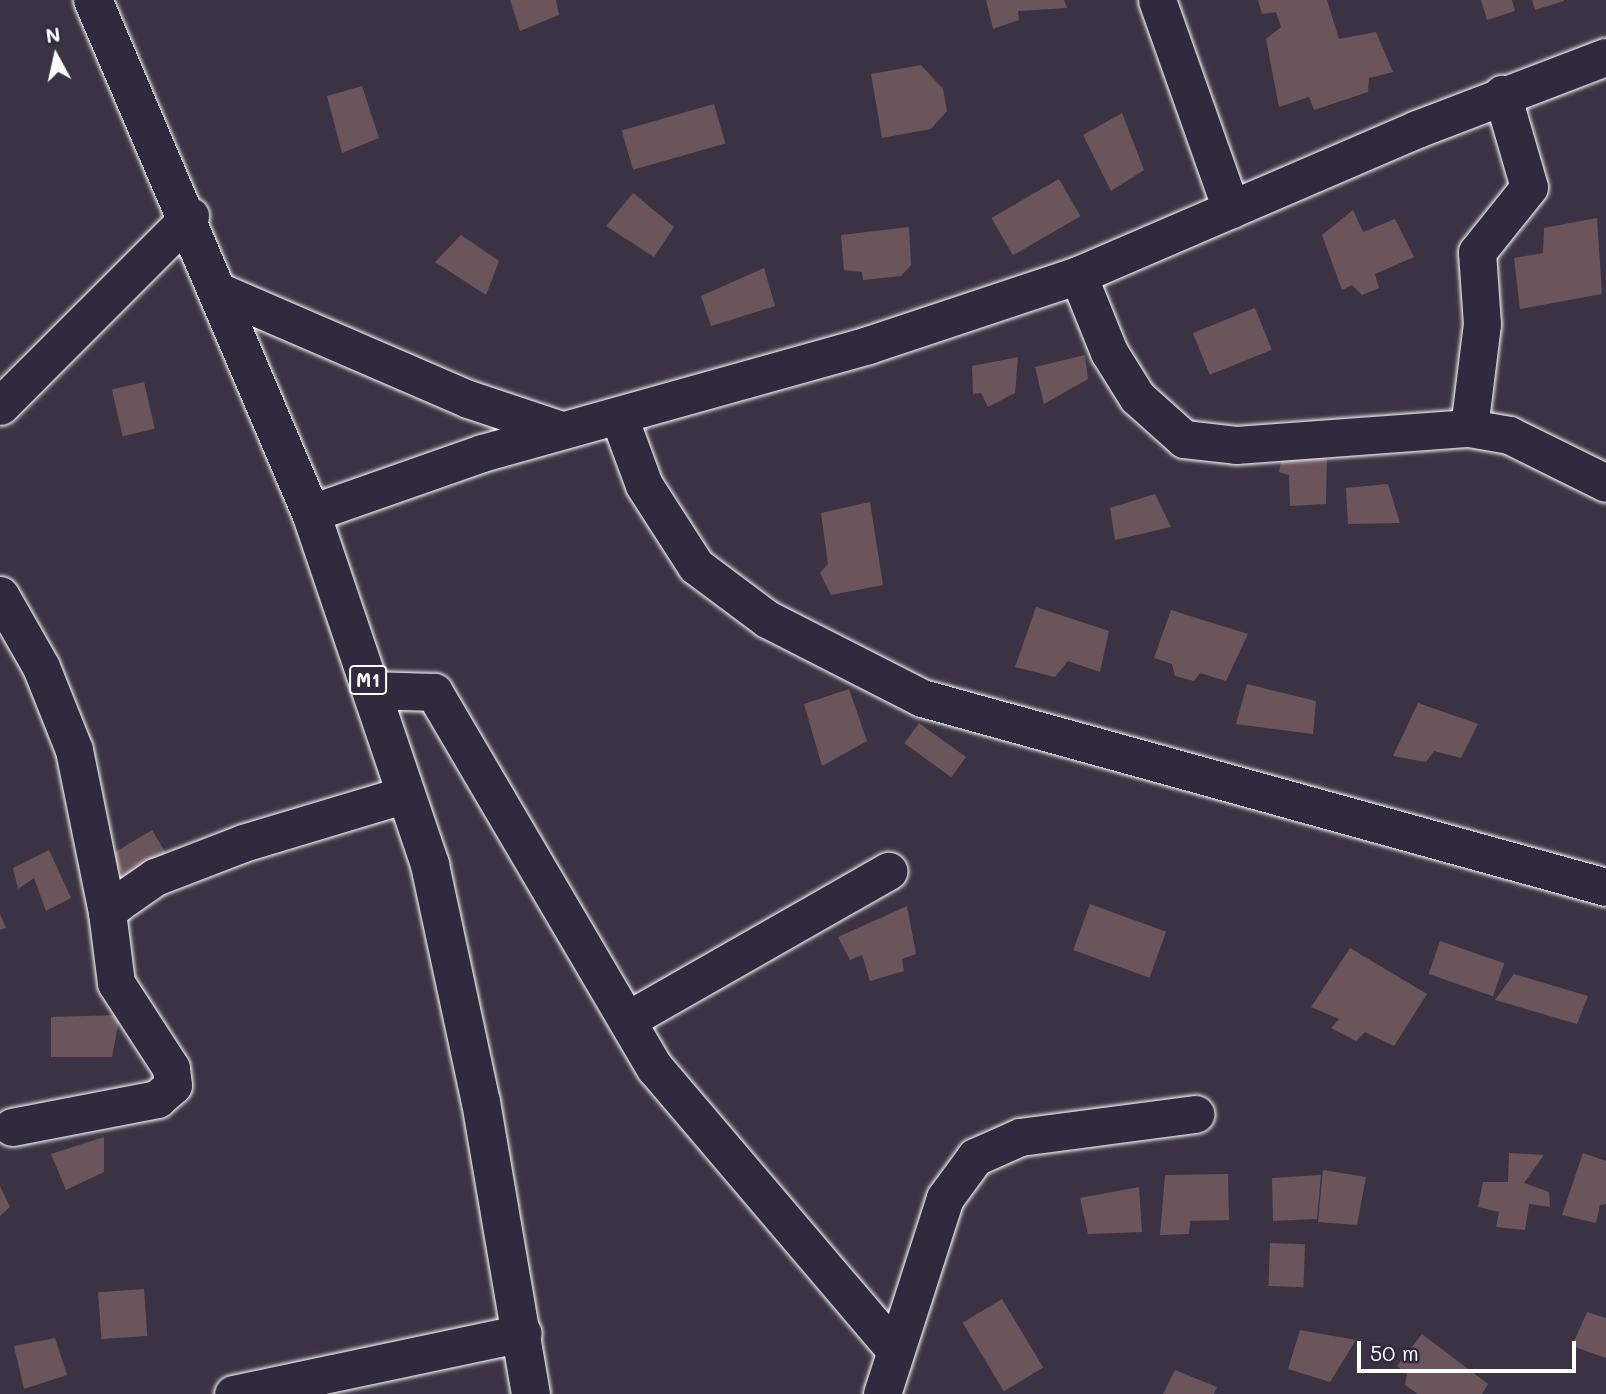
<!DOCTYPE html>
<style>
body{margin:0}
#map{position:relative;width:1606px;height:1394px;overflow:hidden;background:#3b3343;font-family:Mali,sans-serif}
div>[style]{position:absolute}
.building>*{inset:0;background:#6b555b;transform-origin:0 0}
.roads{filter:drop-shadow(0 0 2px #fff) drop-shadow(0 0 2px #fff)}
.minor>*{height:37px;margin:-18.5px;padding:0 18.5px;transform-origin:18.5px;border-radius:18.5px;background:#2f2a3d}
.major>*{height:38px;margin:-19px;padding:0 19px;transform-origin:19px;border-radius:19px;background:#2f2a3d}
span{translate:-50% -50%;white-space:nowrap;text-align:center;line-height:1.15;-webkit-text-stroke:6px #2f2a3d;paint-order:stroke}
.shield-label span{padding:2px 5px;background:#2f2a3d;border:2px solid;border-radius:5px;-webkit-text-stroke-width:0}
.shield-label{font-size:19px;color:#fff;font-weight:700}
.north{position:absolute;left:21px;top:21px;width:70px;height:70px;-webkit-text-stroke:5px #2f2a3d;paint-order:stroke;rotate:352deg;font-size:19px;font-weight:700;line-height:28px;text-align:center;color:#fff}
.north::after{content:'';display:block;margin:auto;width:24px;height:32px;background:#fff;clip-path:polygon(50% 0,100% 100%,50% 72%,0 100%)}
.scale{position:absolute;left:1357px;top:1341px;width:219px;height:32px;box-sizing:border-box;border:4px solid #fff;border-top:0;padding-left:9px;font-size:21px;line-height:24px;white-space:nowrap;color:#fff;-webkit-text-stroke:5px #2f2a3d;paint-order:stroke}
</style>
<div id="map">
<div class="building">
<div style="clip-path:polygon(510px 0,556px 0,559px 15px,520px 31px)"></div>
<div style="clip-path:polygon(986px 0,1064px 0,1067px 8px,1018px 11px,1019px 20px,993px 29px)"></div>
<div style="clip-path:polygon(1258px 0,1327px 0,1339px 39px,1376px 32px,1393px 72px,1369px 78px,1368px 92px,1314px 110px,1309px 97px,1279px 107px,1266px 39px,1281px 27px,1276px 12px,1262px 14px)"></div>
<div style="clip-path:polygon(1481px 0,1512px 0,1515px 11px,1487px 20px)"></div>
<div style="clip-path:polygon(1532px 0,1564px 0,1564px 1px,1535px 10px)"></div>
<div style="clip-path:polygon(921px 65px,943px 89px,947px 111px,931px 129px,882px 138px,871px 74px)"></div>
<div style="clip-path:polygon(362px 86px,379px 138px,342px 153px,327px 96px)"></div>
<div style="left:714px;top:104px;width:41px;height:96px;rotate:74deg"></div>
<div style="clip-path:polygon(1122px 113px,1144px 170px,1111px 191px,1083px 135px)"></div>
<div style="left:1059px;top:179px;width:43px;height:78px;rotate:60deg"></div>
<div style="clip-path:polygon(633px 193px,674px 227px,654px 257px,606px 226px)"></div>
<div style="clip-path:polygon(1353px 210px,1363px 232px,1395px 219px,1414px 257px,1375px 274px,1379px 288px,1362px 295px,1352px 285px,1342px 290px,1322px 235px)"></div>
<div style="clip-path:polygon(1597px 218px,1602px 294px,1520px 309px,1514px 258px,1543px 253px,1544px 228px)"></div>
<div style="clip-path:polygon(909px 227px,911px 265px,901px 276px,863px 280px,862px 272px,844px 270px,841px 235px)"></div>
<div style="clip-path:polygon(461px 235px,499px 261px,486px 295px,435px 262px)"></div>
<div style="clip-path:polygon(764px 268px,775px 306px,711px 326px,701px 296px)"></div>
<div style="left:1255px;top:308px;width:45px;height:67px;rotate:68deg"></div>
<div style="clip-path:polygon(1085px 355px,1088px 379px,1044px 404px,1035px 367px)"></div>
<div style="clip-path:polygon(1018px 357px,1015px 393px,988px 407px,981px 393px,973px 394px,972px 366px)"></div>
<div style="left:144px;top:382px;width:48px;height:33px;rotate:77deg"></div>
<div style="clip-path:polygon(1283px 452px,1327px 452px,1326px 504px,1290px 506px,1289px 475px,1279px 472px)"></div>
<div style="clip-path:polygon(1388px 484px,1400px 523px,1348px 524px,1346px 488px)"></div>
<div style="clip-path:polygon(1155px 494px,1171px 527px,1115px 540px,1110px 508px)"></div>
<div style="clip-path:polygon(870px 502px,883px 585px,831px 595px,820px 573px,828px 564px,821px 513px)"></div>
<div style="clip-path:polygon(1036px 607px,1109px 631px,1100px 672px,1068px 661px,1055px 677px,1015px 667px)"></div>
<div style="clip-path:polygon(1171px 610px,1248px 634px,1226px 681px,1200px 673px,1194px 681px,1175px 676px,1172px 664px,1154px 658px)"></div>
<div style="clip-path:polygon(1247px 684px,1316px 701px,1313px 734px,1236px 724px)"></div>
<div style="clip-path:polygon(849px 689px,867px 741px,822px 766px,804px 704px)"></div>
<div style="clip-path:polygon(1418px 703px,1478px 724px,1461px 758px,1434px 751px,1426px 762px,1393px 756px)"></div>
<div style="left:919px;top:723px;width:58px;height:25px;rotate:36deg"></div>
<div style="left:152px;top:830px;width:31px;height:48px;rotate:59deg"></div>
<div style="clip-path:polygon(49px 850px,71px 898px,46px 911px,34px 878px,18px 889px,13px 868px)"></div>
<div style="left:1090px;top:904px;width:81px;height:49px;rotate:20deg"></div>
<div style="clip-path:polygon(907px 906px,916px 954px,902px 959px,904px 971px,870px 981px,862px 955px,850px 960px,838px 937px)"></div>
<div style="clip-path:polygon(0 914px,6px 928px,0 930px)"></div>
<div style="left:1440px;top:941px;width:68px;height:35px;rotate:19deg"></div>
<div style="clip-path:polygon(1350px 948px,1427px 994px,1394px 1046px,1365px 1032px,1356px 1041px,1331px 1028px,1339px 1019px,1311px 1007px)"></div>
<div style="clip-path:polygon(1514px 974px,1588px 996px,1577px 1024px,1495px 1000px)"></div>
<div style="clip-path:polygon(120px 1015px,112px 1057px,51px 1057px,51px 1017px)"></div>
<div style="clip-path:polygon(104px 1137px,104px 1172px,66px 1190px,51px 1154px)"></div>
<div style="clip-path:polygon(1509px 1153px,1544px 1155px,1524px 1183px,1549px 1192px,1550px 1207px,1529px 1204px,1525px 1230px,1496px 1227px,1499px 1212px,1478px 1207px,1483px 1182px,1508px 1182px)"></div>
<div style="clip-path:polygon(1583px 1153px,1606px 1161px,1606px 1204px,1600px 1205px,1596px 1223px,1562px 1215px)"></div>
<div style="clip-path:polygon(1323px 1170px,1366px 1177px,1357px 1225px,1318px 1222px)"></div>
<div style="clip-path:polygon(1228px 1174px,1229px 1220px,1190px 1221px,1189px 1234px,1160px 1235px,1165px 1175px)"></div>
<div style="clip-path:polygon(1321px 1175px,1317px 1219px,1273px 1221px,1272px 1178px)"></div>
<div style="clip-path:polygon(0 1186px,10px 1207px,0 1216px)"></div>
<div style="clip-path:polygon(1139px 1187px,1142px 1232px,1088px 1234px,1080px 1198px)"></div>
<div style="left:1270px;top:1243px;width:35px;height:43px;rotate:2deg"></div>
<div style="left:144px;top:1289px;width:47px;height:46px;rotate:86deg"></div>
<div style="left:1002px;top:1299px;width:80px;height:46px;rotate:59deg"></div>
<div style="clip-path:polygon(1587px 1312px,1606px 1318px,1606px 1358px,1572px 1346px)"></div>
<div style="clip-path:polygon(1300px 1330px,1356px 1340px,1330px 1382px,1288px 1369px)"></div>
<div style="clip-path:polygon(1422px 1334px,1488px 1384px,1482px 1394px,1418px 1394px,1405px 1385px,1407px 1374px,1397px 1366px)"></div>
<div style="clip-path:polygon(55px 1338px,67px 1375px,24px 1389px,14px 1346px)"></div>
<div style="clip-path:polygon(1175px 1370px,1217px 1387px,1214px 1394px,1163px 1394px)"></div>
</div>
<div class="roads">
<div class="minor">
<div style="left:1157px;top:0;width:222px;rotate:70.5deg"></div>
<div style="left:1078px;top:275px;width:83px;rotate:68.1deg"></div>
<div style="left:1109px;top:352px;width:53px;rotate:58.1deg"></div>
<div style="left:1137px;top:397px;width:63px;rotate:41.8deg"></div>
<div style="left:1184px;top:439px;width:52px;rotate:6.6deg"></div>
<div style="left:1236px;top:445px;width:234px;rotate:-4.2deg"></div>
<div style="left:1469px;top:428px;width:41px;rotate:9.9deg"></div>
<div style="left:1509px;top:435px;width:108px;rotate:26.3deg"></div>
<div style="left:223px;top:293px;width:267px;rotate:23.4deg"></div>
<div style="left:468px;top:399px;width:95px;rotate:18.4deg"></div>
<div style="left:0;top:406px;width:269px;rotate:-45deg"></div>
<div style="left:619px;top:417px;width:72px;rotate:69.8deg"></div>
<div style="left:644px;top:485px;width:96px;rotate:57.3deg"></div>
<div style="left:696px;top:566px;width:89px;rotate:36.7deg"></div>
<div style="left:767px;top:619px;width:174px;rotate:27deg"></div>
<div style="left:922px;top:698px;width:710px;rotate:15.45deg"></div>
<div style="left:1469px;top:428px;width:105px;rotate:-82.9deg"></div>
<div style="left:1482px;top:324px;width:72px;rotate:-94deg"></div>
<div style="left:1477px;top:252px;width:83px;rotate:-51.3deg"></div>
<div style="left:1529px;top:187px;width:97px;rotate:-106.2deg"></div>
<div style="left:311px;top:513px;width:181px;rotate:-19.3deg"></div>
<div style="left:482px;top:453px;width:401px;rotate:-15.6deg"></div>
<div style="left:868px;top:345px;width:221px;rotate:-18.4deg"></div>
<div style="left:1078px;top:275px;width:369px;rotate:-23.3deg"></div>
<div style="left:1417px;top:129px;width:202px;rotate:-20.9deg"></div>
<div style="left:0;top:595px;width:83px;rotate:60.3deg"></div>
<div style="left:41px;top:667px;width:89px;rotate:68.3deg"></div>
<div style="left:74px;top:750px;width:165px;rotate:78.5deg"></div>
<div style="left:371px;top:690px;width:63px;rotate:1.8deg"></div>
<div style="left:434px;top:692px;width:436px;rotate:59.6deg"></div>
<div style="left:655px;top:1068px;width:369px;rotate:49.6deg"></div>
<div style="left:627px;top:1020px;width:301px;rotate:-29.7deg"></div>
<div style="left:12px;top:1127px;width:148px;rotate:-10.9deg"></div>
<div style="left:157px;top:1099px;width:21px;rotate:-41deg"></div>
<div style="left:173px;top:1085px;width:17px;rotate:-97deg"></div>
<div style="left:171px;top:1068px;width:101px;rotate:-122.9deg"></div>
<div style="left:116px;top:983px;width:72px;rotate:-97.2deg"></div>
<div style="left:107px;top:912px;width:16px;rotate:-40deg"></div>
<div style="left:119px;top:902px;width:44px;rotate:-34.8deg"></div>
<div style="left:155px;top:877px;width:94px;rotate:-21.1deg"></div>
<div style="left:243px;top:843px;width:170px;rotate:-16.7deg"></div>
<div style="left:233px;top:1394px;width:296px;rotate:-11.9deg"></div>
<div style="left:882px;top:1394px;width:206px;rotate:-72.2deg"></div>
<div style="left:945px;top:1198px;width:51px;rotate:-53.8deg"></div>
<div style="left:975px;top:1157px;width:49px;rotate:-24deg"></div>
<div style="left:1020px;top:1137px;width:177px;rotate:-7.5deg"></div>
</div>
<div class="major">
<div style="left:93px;top:0;width:557px;rotate:66.98deg"></div>
<div style="left:311px;top:513px;width:372px;rotate:71.3deg"></div>
<div style="left:430px;top:865px;width:242px;rotate:77.9deg"></div>
<div style="left:481px;top:1102px;width:296px;rotate:80.3deg"></div>
</div>
</div>
<div class="shield-label">
<span style="left:368px;top:680px">M1</span>
</div>
<div class="north">N</div>
<div class="scale">50 m</div>
</div>
